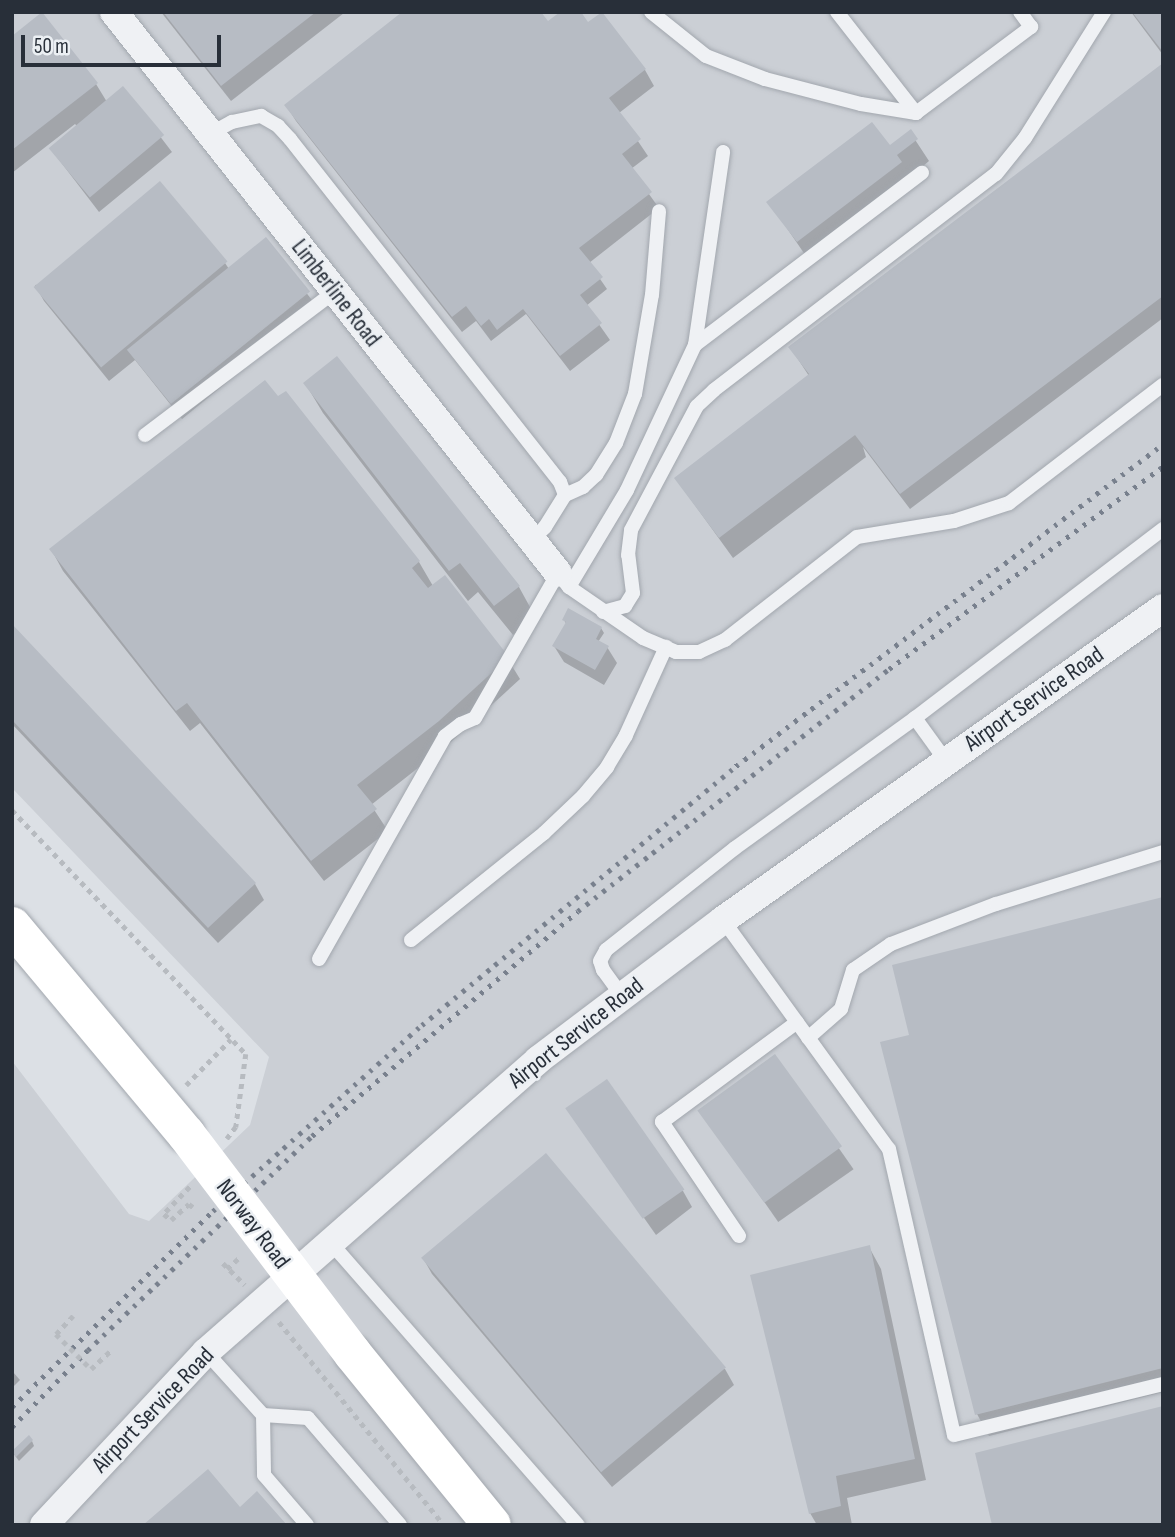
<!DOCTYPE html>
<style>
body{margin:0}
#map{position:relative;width:1175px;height:1537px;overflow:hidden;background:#dce0e5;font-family:"Sofia Sans Condensed",sans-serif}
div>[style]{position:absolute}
.built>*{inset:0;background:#cbcfd5}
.shadow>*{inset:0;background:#0003;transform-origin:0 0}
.building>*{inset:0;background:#b7bcc4;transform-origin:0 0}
.path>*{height:4.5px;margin-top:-2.25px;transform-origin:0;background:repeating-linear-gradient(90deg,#b7bbc0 0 5px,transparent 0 10px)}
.roads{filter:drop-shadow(0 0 2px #a2a7ae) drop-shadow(0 0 2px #a2a7ae)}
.lane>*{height:14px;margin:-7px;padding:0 7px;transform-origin:7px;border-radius:7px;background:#eff1f4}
.street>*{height:28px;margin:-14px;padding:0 14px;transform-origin:14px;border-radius:14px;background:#eff1f4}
.secondary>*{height:38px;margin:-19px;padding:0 19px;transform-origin:19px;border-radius:19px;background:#fff}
.rail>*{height:5px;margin-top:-2.5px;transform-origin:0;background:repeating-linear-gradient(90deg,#78808d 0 3.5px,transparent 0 10.5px)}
.path-bridge>*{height:4.5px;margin-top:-2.25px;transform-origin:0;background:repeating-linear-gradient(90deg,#b7bbc0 0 5px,transparent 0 10px)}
.secondary-bridge>*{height:38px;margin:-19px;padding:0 19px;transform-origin:19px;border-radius:19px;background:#fff}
span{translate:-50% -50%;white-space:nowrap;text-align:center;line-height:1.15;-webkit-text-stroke:5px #ebeff3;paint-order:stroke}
.street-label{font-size:24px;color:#282f39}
.frame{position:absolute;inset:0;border:14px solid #282f39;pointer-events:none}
.scale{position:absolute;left:21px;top:35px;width:200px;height:32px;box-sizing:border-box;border:4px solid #282f39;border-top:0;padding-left:9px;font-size:21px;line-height:24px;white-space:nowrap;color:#282f39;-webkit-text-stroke:5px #ebeff3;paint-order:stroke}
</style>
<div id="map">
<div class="built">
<div style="clip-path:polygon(12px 12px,1163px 12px,1163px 1525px,12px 1525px,12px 1061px,129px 1214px,149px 1221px,250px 1125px,269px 1057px,12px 788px)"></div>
</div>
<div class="shadow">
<div style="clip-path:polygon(161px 12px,343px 12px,344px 13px,231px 101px)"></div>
<div style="clip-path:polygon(1131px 12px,1163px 12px,1163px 55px)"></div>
<div style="clip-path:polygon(548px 24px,588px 25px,645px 70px,654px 86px,619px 113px,648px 156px,631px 169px,659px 208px,589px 263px,607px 289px,586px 306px,610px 340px,570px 371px,526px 314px,491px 341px,476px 321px,462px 332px,296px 121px,286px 105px)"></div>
<div style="clip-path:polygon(12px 38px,96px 84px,107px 102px,123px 88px,172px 152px,99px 212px,50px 148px,77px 126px,75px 124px,12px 173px)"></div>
<div style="clip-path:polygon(1163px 65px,1163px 318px,910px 509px,863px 447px,866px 457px,733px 558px,676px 479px,809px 376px,790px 347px)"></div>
<div style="clip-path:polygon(910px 132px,929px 161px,810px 262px,769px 202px,889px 148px)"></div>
<div style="clip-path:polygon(265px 239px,318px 308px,182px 419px,135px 360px,109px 381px,44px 301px,35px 285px,225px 263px,229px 269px)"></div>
<div style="clip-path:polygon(337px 358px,519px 587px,536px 618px,513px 635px,478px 592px,468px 601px,323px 413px,305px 383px)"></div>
<div style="clip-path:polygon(286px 393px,419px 562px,433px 586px,507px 658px,520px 679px,451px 742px,371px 805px,388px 831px,324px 881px,200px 723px,190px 731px,63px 571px,51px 549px)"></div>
<div style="clip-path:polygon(564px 620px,601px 628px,604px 633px,598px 642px,607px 647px,617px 663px,604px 685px,564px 662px,554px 646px,567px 625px)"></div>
<div style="clip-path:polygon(12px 627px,255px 884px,264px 900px,218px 943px,12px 724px)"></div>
<div style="clip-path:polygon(1163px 899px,1163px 1392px,989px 1436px,977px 1414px,912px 1036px)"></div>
<div style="left:775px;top:1057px;width:137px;height:92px;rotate:55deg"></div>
<div style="clip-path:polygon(567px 1108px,683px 1191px,692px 1207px,656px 1235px)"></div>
<div style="clip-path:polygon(869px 1247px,881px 1269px,926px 1480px,847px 1498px,852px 1525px,817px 1525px,810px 1513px)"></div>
<div style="clip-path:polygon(423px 1258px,725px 1369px,734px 1385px,612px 1487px,432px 1274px)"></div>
<div style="clip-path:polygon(13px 1372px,20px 1380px,12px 1388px,12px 1373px)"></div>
<div style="clip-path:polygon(32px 1441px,34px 1446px,19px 1461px,13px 1453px)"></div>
</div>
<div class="building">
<div style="clip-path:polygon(42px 12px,98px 83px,12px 150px,12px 36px)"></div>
<div style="clip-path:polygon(163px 12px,316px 12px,221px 86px)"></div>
<div style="clip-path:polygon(402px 12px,541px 12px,548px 21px,560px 12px,581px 12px,588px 22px,602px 12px,646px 69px,609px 98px,641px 139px,622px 154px,652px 192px,579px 248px,603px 277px,580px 295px,602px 323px,560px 356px,523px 309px,497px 330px,489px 319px,481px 326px,466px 306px,452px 317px,284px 105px)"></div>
<div style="clip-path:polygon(1132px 12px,1163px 12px,1163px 52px)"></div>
<div style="clip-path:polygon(1163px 63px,1163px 296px,900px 494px,855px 435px,719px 538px,674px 478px,809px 374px,788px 347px)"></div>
<div style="left:123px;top:86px;width:64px;height:97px;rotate:50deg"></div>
<div style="clip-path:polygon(872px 122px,890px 145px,911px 129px,918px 139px,897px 155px,902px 162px,797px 242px,766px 202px)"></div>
<div style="left:160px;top:181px;width:105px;height:165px;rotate:50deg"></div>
<div style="left:266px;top:237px;width:70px;height:179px;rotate:51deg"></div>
<div style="clip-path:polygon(337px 356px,520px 586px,494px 606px,460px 563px,449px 571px,303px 383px)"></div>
<div style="clip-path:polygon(265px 380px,278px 396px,286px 391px,420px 561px,412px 568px,428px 588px,445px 575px,509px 657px,439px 721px,357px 785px,377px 809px,311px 861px,187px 703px,176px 711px,49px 549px)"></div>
<div style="clip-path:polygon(568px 608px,602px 627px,596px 639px,609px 646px,595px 670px,552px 646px,566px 622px,562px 620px)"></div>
<div style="clip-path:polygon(12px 624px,256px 883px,208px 928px,12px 720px)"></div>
<div style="clip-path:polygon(1163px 897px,1163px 1368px,975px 1415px,880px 1042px,909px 1035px,892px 965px)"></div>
<div style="left:775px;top:1054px;width:114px;height:96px;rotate:54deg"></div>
<div style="left:607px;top:1079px;width:135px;height:51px;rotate:55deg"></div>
<div style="left:546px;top:1153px;width:280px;height:163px;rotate:50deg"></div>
<div style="clip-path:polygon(870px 1245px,915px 1459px,836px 1476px,841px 1506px,809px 1514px,750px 1275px)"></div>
<div style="clip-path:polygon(1163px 1406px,1163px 1525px,992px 1525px,975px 1453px)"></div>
<div style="clip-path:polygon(29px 1435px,33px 1440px,16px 1457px,12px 1451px)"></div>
<div style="clip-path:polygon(208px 1469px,240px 1507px,257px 1491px,287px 1525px,143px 1525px)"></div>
</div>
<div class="path">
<div style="left:12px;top:810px;width:338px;rotate:46.2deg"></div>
<div style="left:246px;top:1054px;width:74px;rotate:97.8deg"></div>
<div style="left:236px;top:1127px;width:15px;rotate:127deg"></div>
<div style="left:186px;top:1085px;width:64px;rotate:-45.6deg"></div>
<div style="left:190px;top:1187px;width:37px;rotate:134deg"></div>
<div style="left:164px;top:1214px;width:9px;rotate:41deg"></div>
<div style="left:171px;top:1220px;width:24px;rotate:-42deg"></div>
<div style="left:189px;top:1204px;width:5px;rotate:37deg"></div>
<div style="left:223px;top:1263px;width:31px;rotate:45deg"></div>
<div style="left:227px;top:1269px;width:16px;rotate:-43deg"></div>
<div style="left:279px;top:1322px;width:262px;rotate:50.9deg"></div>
<div style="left:56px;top:1334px;width:25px;rotate:-47deg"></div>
<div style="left:91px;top:1369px;width:26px;rotate:-43deg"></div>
</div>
<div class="roads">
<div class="lane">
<div style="left:651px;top:12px;width:70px;rotate:38.7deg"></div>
<div style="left:706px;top:56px;width:63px;rotate:21.3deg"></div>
<div style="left:765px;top:79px;width:99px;rotate:14.6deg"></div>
<div style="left:861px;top:104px;width:56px;rotate:9.3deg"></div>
<div style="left:837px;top:12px;width:128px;rotate:52deg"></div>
<div style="left:916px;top:113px;width:144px;rotate:-36.8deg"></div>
<div style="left:1031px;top:27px;width:19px;rotate:-126deg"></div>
<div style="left:210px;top:134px;width:25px;rotate:-29deg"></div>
<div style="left:232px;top:122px;width:30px;rotate:-12deg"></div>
<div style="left:261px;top:116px;width:20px;rotate:30deg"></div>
<div style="left:278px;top:126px;width:18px;rotate:47deg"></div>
<div style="left:290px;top:139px;width:437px;rotate:51.8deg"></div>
<div style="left:560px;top:482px;width:14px;rotate:69deg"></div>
<div style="left:565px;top:495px;width:38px;rotate:122deg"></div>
<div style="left:545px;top:527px;width:18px;rotate:135deg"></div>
<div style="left:695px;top:345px;width:285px;rotate:-37.2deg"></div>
<div style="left:145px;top:435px;width:237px;rotate:-37.1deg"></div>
<div style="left:565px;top:495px;width:20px;rotate:-24deg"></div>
<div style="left:583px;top:487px;width:18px;rotate:-43deg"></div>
<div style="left:596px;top:475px;width:38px;rotate:-58deg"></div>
<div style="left:616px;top:443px;width:53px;rotate:-68.8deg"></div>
<div style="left:635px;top:394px;width:100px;rotate:-80.3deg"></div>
<div style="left:652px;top:295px;width:84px;rotate:-85.2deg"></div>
<div style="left:569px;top:587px;width:113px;rotate:-59.1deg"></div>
<div style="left:627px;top:490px;width:160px;rotate:-64.9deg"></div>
<div style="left:695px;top:345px;width:195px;rotate:-81.7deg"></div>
<div style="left:603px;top:612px;width:23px;rotate:-15deg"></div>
<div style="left:625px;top:606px;width:15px;rotate:-58deg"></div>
<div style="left:633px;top:593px;width:38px;rotate:-97deg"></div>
<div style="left:628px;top:555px;width:25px;rotate:-83deg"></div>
<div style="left:631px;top:530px;width:140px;rotate:-62deg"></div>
<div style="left:697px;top:406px;width:23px;rotate:-43deg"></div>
<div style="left:714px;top:390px;width:355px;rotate:-37.5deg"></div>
<div style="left:996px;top:174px;width:46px;rotate:-51.1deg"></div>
<div style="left:1025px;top:138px;width:149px;rotate:-57.9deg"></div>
<div style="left:915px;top:718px;width:53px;rotate:54.2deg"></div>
<div style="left:723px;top:920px;width:283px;rotate:54.1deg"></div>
<div style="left:889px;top:1149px;width:293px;rotate:77.2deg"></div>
<div style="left:954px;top:1435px;width:215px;rotate:-13.7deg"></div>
<div style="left:411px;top:940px;width:171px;rotate:-38.8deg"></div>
<div style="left:544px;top:833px;width:54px;rotate:-43.5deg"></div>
<div style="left:583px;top:796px;width:38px;rotate:-50deg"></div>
<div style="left:607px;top:767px;width:37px;rotate:-59deg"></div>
<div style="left:626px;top:735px;width:97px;rotate:-65.6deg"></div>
<div style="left:319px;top:959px;width:256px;rotate:-60.5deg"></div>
<div style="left:445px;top:736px;width:20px;rotate:-37deg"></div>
<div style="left:461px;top:724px;width:15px;rotate:-23deg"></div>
<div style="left:475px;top:718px;width:167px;rotate:-60.2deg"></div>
<div style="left:558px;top:573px;width:18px;rotate:52deg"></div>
<div style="left:569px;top:587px;width:90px;rotate:34.6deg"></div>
<div style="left:643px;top:638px;width:36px;rotate:23deg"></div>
<div style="left:676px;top:652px;width:23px"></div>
<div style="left:699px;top:652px;width:29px;rotate:-25deg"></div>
<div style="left:725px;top:640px;width:167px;rotate:-38deg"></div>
<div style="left:857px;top:537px;width:98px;rotate:-9.4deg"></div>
<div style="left:954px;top:521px;width:58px;rotate:-18.1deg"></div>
<div style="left:1009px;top:503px;width:194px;rotate:-37.5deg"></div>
<div style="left:622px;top:996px;width:32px;rotate:-126deg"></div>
<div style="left:603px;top:970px;width:9px;rotate:-108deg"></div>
<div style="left:600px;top:961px;width:13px;rotate:-61deg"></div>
<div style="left:606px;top:950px;width:164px;rotate:-38.3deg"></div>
<div style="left:735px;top:848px;width:222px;rotate:-35.8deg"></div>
<div style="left:915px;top:718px;width:312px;rotate:-37.3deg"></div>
<div style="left:808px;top:1038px;width:44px;rotate:-41.3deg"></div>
<div style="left:841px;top:1009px;width:41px;rotate:-72.9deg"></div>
<div style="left:853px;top:970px;width:46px;rotate:-34.4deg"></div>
<div style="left:891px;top:944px;width:112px;rotate:-20.9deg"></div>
<div style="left:996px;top:904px;width:175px;rotate:-17.3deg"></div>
<div style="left:739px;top:1236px;width:138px;rotate:-124deg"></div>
<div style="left:662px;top:1122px;width:168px;rotate:-36.5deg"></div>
<div style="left:330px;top:1242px;width:376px;rotate:48.8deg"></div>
<div style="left:206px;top:1352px;width:85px;rotate:47.9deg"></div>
<div style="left:263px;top:1415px;width:45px;rotate:3.8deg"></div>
<div style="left:308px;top:1418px;width:141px;rotate:49.3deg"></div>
<div style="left:263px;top:1415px;width:60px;rotate:89deg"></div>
<div style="left:264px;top:1475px;width:66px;rotate:49.3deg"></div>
</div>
<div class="street">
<div style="left:114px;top:12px;width:715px;rotate:51.64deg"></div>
<div style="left:44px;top:1525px;width:237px;rotate:-46.9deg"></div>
<div style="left:206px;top:1352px;width:442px;rotate:-41.3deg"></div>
<div style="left:538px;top:1060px;width:232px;rotate:-37.1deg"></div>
<div style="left:723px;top:920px;width:539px;rotate:-35.34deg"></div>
</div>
<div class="secondary">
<div style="left:12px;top:926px;width:271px;rotate:50.1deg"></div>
<div style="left:353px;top:1354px;width:220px;rotate:50.9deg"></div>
</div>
</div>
<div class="rail">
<div style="left:12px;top:1407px;width:281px;rotate:-44.3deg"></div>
<div style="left:213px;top:1211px;width:280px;rotate:-41.7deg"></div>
<div style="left:422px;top:1025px;width:407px;rotate:-39.5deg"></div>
<div style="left:736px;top:766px;width:535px;rotate:-37.02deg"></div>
<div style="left:12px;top:1427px;width:108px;rotate:-45.4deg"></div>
<div style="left:88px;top:1350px;width:310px;rotate:-43.7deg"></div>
<div style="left:312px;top:1136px;width:348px;rotate:-40.2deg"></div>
<div style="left:578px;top:911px;width:394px;rotate:-37.9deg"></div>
<div style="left:889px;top:669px;width:341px;rotate:-36.5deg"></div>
</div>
<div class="path-bridge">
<div style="left:56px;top:1334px;width:49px;rotate:45deg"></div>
</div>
<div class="secondary-bridge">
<div style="left:186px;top:1134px;width:276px;rotate:52.8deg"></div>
</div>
<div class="street-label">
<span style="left:336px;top:293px;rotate:52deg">Limberline Road</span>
<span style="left:1034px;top:699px;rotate:-35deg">Airport Service Road</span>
<span style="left:576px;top:1033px;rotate:-38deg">Airport Service Road</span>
<span style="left:253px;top:1224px;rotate:53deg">Norway Road</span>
<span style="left:153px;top:1410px;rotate:-46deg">Airport Service Road</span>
</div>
<div class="frame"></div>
<div class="scale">50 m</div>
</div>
